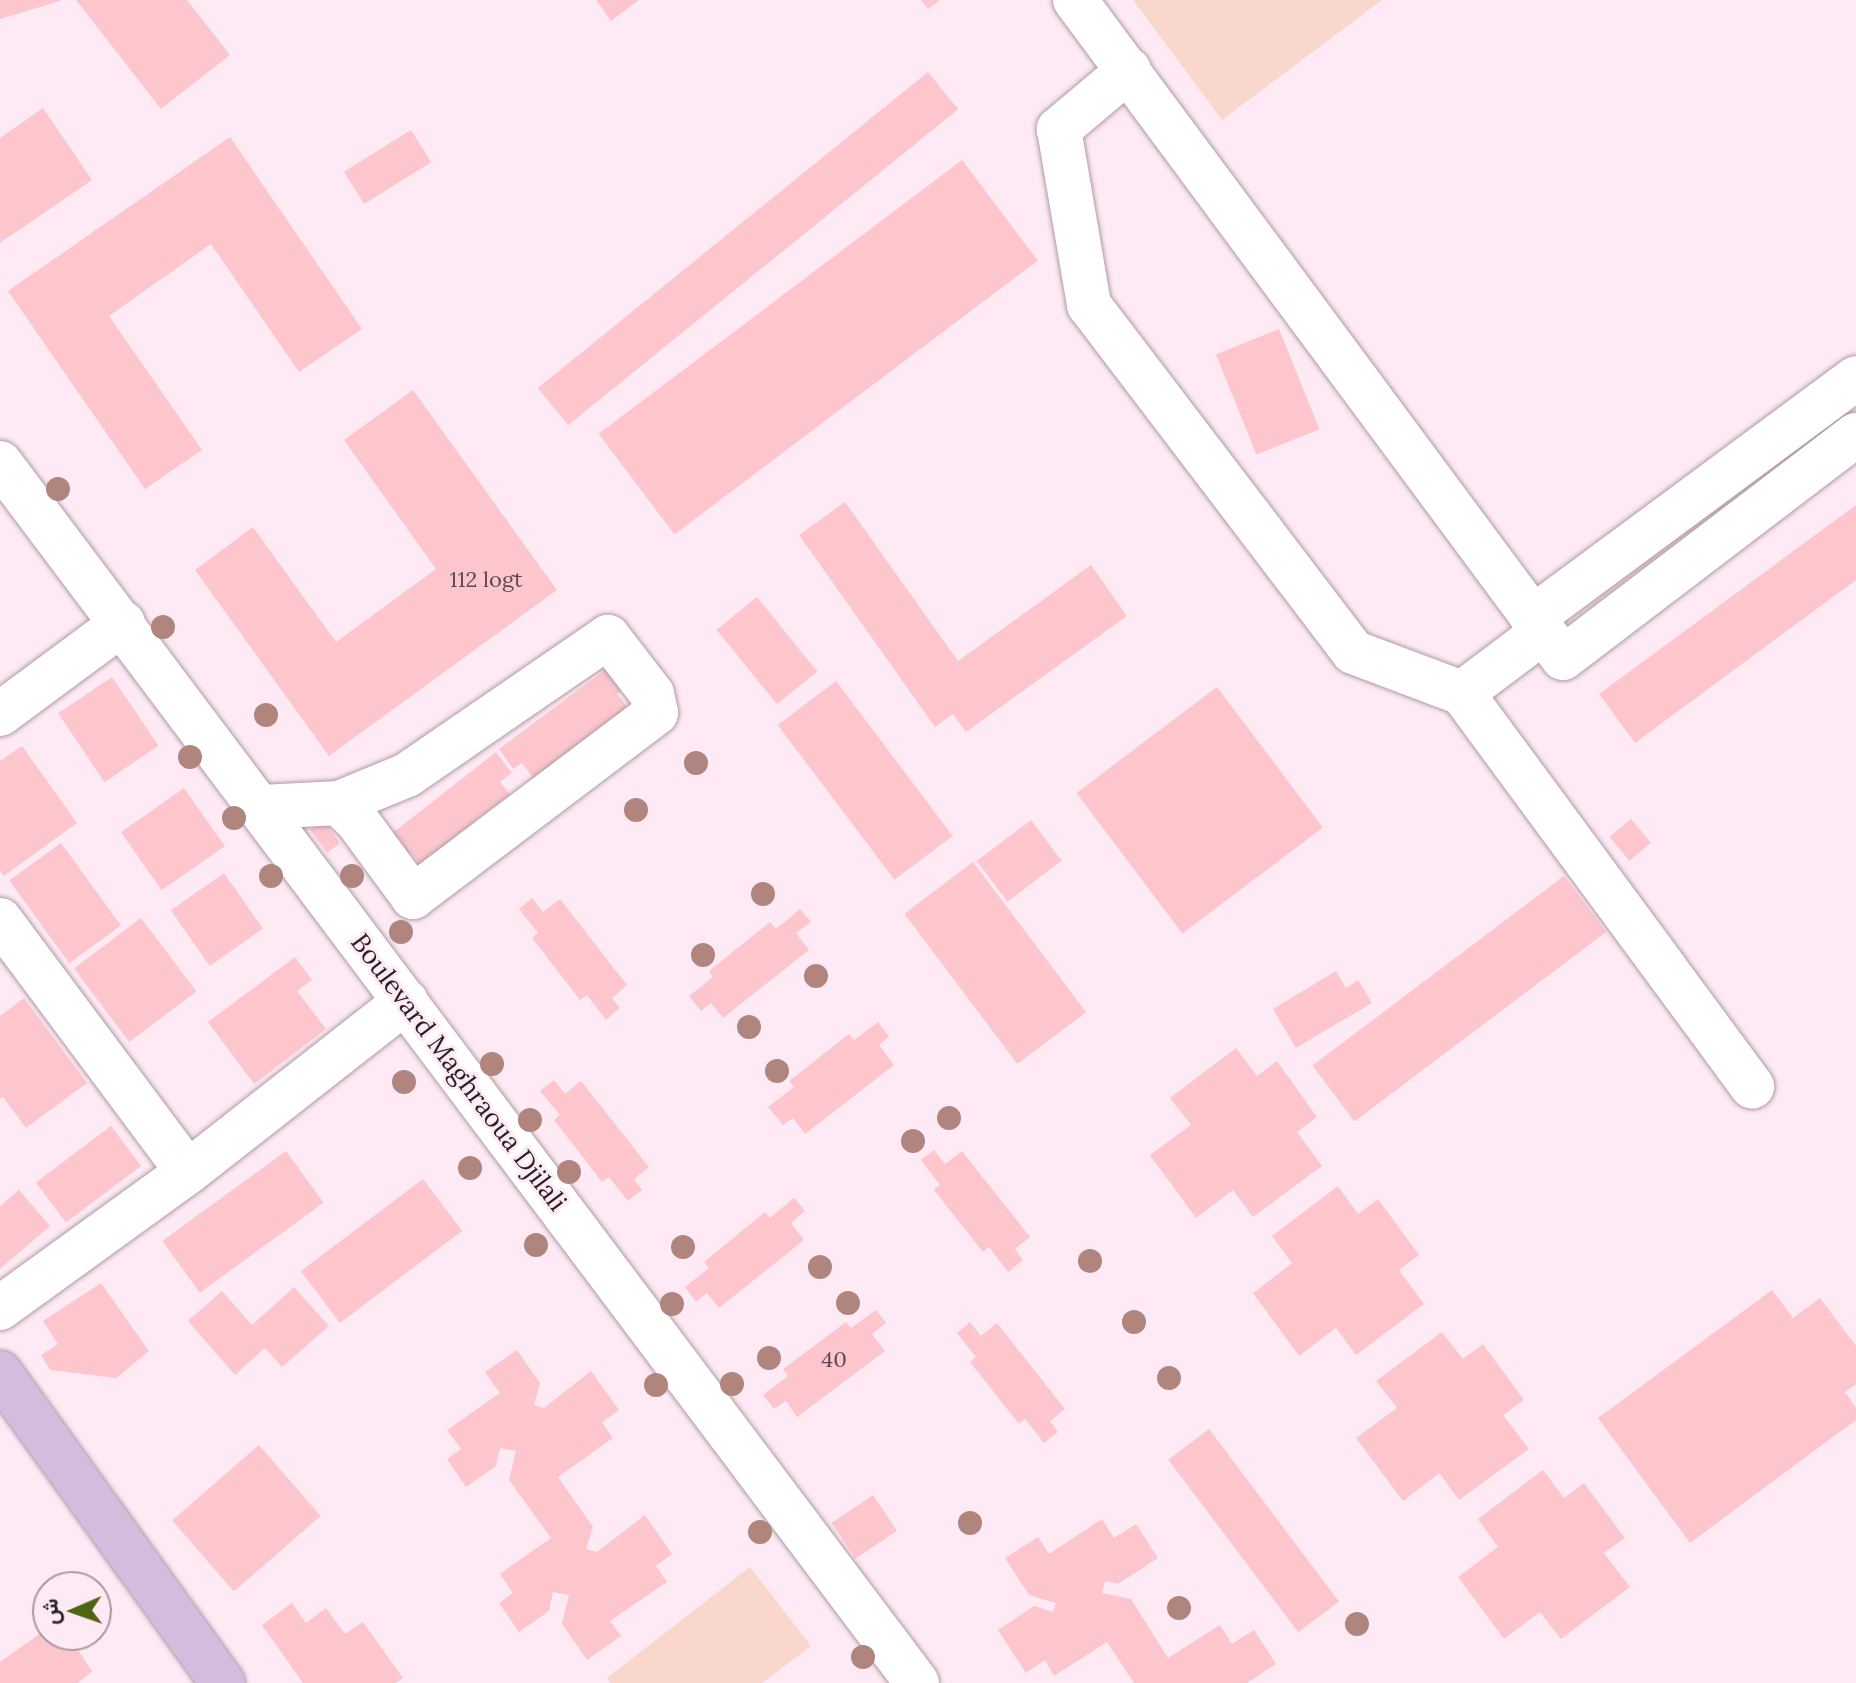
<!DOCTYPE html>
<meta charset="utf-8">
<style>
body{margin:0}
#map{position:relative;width:1856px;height:1683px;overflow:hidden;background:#fdeaf4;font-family:Lora,Vazirmatn,serif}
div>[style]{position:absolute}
.green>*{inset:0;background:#f9d7cc}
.building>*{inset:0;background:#fdc6cc;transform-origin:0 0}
.roads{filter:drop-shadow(0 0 2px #b09aa6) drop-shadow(0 0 2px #b09aa6)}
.minor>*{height:44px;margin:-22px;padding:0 22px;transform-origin:22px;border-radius:22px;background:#fff}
.major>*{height:44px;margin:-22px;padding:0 22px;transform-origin:22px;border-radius:22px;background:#d4bcdf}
.trees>*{width:24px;height:24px;margin:-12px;border-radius:50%;background:#af857e}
span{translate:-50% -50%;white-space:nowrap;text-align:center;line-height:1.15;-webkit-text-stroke:6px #fdeaf4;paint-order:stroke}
.number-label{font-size:22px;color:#5f4a50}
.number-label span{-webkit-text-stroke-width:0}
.street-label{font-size:26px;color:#2a2126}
.north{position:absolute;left:32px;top:1571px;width:80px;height:80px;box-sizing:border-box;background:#fdeaf4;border:2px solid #a99aa2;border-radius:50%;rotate:268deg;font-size:22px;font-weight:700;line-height:32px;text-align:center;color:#2a2126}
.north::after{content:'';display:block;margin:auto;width:28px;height:36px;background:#4e6513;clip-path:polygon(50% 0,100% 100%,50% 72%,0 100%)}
</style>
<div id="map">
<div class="green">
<div style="clip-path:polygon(1133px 0,1382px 0,1222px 120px)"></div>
<div style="clip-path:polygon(750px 1567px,811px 1646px,762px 1683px,611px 1683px,607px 1678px)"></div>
</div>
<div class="building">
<div style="clip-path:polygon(0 0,60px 0,60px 1px,0 19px)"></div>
<div style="clip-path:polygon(76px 0,187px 0,230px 55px,161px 109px)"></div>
<div style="clip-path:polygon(596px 0,639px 0,611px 21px)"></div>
<div style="clip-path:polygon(921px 0,940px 0,928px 9px)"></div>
<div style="left:928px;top:72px;width:48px;height:502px;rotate:51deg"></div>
<div style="clip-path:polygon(43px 108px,92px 180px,0 243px,0 138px)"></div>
<div style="left:411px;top:130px;width:38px;height:79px;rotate:58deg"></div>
<div style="clip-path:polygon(230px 137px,362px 329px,299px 372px,211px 244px,109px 316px,202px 450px,145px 489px,8px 291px)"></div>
<div style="left:962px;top:160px;width:126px;height:455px;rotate:53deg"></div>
<div style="left:1279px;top:329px;width:108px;height:68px;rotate:68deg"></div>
<div style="clip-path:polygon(413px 390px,557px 590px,329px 756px,195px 570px,253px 527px,336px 642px,436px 569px,344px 440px)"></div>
<div style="clip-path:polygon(845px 502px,958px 661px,1091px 565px,1127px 616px,966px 732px,953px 714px,935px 727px,799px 535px)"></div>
<div style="clip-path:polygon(1856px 505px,1856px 580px,1635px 743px,1599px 694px)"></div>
<div style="left:757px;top:597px;width:96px;height:52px;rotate:51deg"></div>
<div style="clip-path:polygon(609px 667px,625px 689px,617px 694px,628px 708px,540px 787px,522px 763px,513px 769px,499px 749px)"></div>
<div style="left:112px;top:677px;width:83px;height:65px;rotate:56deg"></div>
<div style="left:836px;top:681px;width:194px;height:73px;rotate:53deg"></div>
<div style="left:1217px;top:687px;width:176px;height:176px;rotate:53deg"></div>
<div style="clip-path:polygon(22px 746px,77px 823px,4px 876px,0 871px,0 761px)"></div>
<div style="clip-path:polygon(496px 752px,512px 773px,500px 782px,510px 794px,448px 842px,456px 852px,428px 874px,410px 852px,397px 863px,381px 842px)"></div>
<div style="left:184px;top:788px;width:71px;height:77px;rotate:55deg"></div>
<div style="left:1631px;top:819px;width:31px;height:28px;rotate:50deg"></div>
<div style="left:323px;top:820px;width:29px;height:16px;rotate:54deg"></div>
<div style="left:1031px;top:820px;width:51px;height:68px;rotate:53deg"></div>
<div style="left:61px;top:843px;width:102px;height:64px;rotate:54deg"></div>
<div style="left:973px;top:862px;width:188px;height:86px;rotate:53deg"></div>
<div style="left:224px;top:873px;width:68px;height:65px;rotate:55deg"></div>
<div style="left:1564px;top:876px;width:70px;height:315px;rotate:53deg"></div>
<div style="clip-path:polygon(532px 898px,543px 912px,560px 899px,627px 985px,612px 998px,620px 1008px,606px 1020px,587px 995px,580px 1000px,532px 938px,538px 933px,519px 909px)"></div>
<div style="clip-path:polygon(800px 909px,811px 922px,796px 933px,809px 950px,723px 1018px,711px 1003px,701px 1011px,689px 996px,713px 977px,709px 971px,770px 922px,776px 929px)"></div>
<div style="left:141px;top:918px;width:92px;height:84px;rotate:53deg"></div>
<div style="clip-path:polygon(295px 957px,312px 980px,297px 991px,326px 1029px,254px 1084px,208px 1022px)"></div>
<div style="clip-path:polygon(1336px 971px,1346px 988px,1358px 980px,1372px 1003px,1296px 1048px,1273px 1009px)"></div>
<div style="clip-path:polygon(24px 998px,87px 1083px,26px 1128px,3px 1097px,0 1099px,0 1016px)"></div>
<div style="clip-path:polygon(878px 1022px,889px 1037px,879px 1045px,894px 1065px,805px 1134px,793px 1118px,783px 1125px,768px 1107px,794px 1087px,789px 1081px,849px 1034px,854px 1040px)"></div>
<div style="clip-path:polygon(1236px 1048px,1257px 1076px,1277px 1061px,1317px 1117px,1297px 1132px,1322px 1166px,1253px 1217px,1233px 1190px,1196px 1218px,1150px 1155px,1191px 1125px,1170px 1098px)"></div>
<div style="clip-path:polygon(554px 1080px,565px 1094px,581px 1081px,649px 1167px,634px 1179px,642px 1190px,628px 1201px,609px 1177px,602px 1182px,554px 1120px,560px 1115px,540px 1091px)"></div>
<div style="left:111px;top:1126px;width:50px;height:94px;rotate:53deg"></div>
<div style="clip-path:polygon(934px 1150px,945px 1164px,962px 1151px,1030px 1237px,1015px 1249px,1023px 1260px,1008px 1272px,989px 1247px,983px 1252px,934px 1190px,940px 1185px,921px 1160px)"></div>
<div style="left:286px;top:1151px;width:64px;height:153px;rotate:54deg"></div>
<div style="left:423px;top:1179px;width:65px;height:153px;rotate:53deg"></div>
<div style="clip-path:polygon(1338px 1186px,1358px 1214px,1378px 1199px,1419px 1255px,1399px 1270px,1424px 1304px,1356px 1355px,1336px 1328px,1299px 1356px,1253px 1293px,1292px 1263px,1272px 1236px)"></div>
<div style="clip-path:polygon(19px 1190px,50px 1226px,0 1269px,0 1206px)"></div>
<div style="clip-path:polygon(794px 1198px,805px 1211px,791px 1223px,804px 1240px,719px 1308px,707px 1293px,696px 1302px,685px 1287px,709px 1268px,704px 1262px,765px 1212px,770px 1218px)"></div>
<div style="clip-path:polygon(101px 1283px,149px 1351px,116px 1378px,50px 1370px,41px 1355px,58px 1344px,43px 1321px)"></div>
<div style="clip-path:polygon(294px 1287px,329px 1326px,282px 1367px,265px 1348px,235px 1375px,188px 1321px,222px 1291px,252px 1325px)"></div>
<div style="clip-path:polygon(1772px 1290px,1793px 1318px,1820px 1298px,1856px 1346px,1856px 1384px,1845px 1392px,1856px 1408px,1856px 1420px,1690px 1543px,1598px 1418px)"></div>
<div style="clip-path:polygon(876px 1310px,886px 1323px,872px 1334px,885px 1351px,797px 1417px,786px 1401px,774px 1409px,763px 1395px,788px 1376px,783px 1369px,846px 1322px,851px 1328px)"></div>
<div style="clip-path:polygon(970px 1322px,981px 1336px,997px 1323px,1065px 1409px,1050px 1421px,1058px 1432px,1044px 1443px,1025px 1419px,1019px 1424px,970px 1362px,976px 1357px,957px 1333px)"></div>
<div style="clip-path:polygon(1442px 1332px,1463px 1359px,1483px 1344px,1524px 1400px,1503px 1415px,1529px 1449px,1459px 1500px,1439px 1473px,1403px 1501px,1356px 1438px,1397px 1408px,1376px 1381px)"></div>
<div style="clip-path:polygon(517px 1350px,540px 1383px,534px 1405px,544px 1408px,591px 1371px,619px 1410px,602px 1422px,613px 1438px,558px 1477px,593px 1527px,586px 1549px,597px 1552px,645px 1515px,672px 1554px,656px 1566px,667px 1582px,610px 1621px,621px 1636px,587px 1660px,562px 1624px,569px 1595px,553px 1592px,549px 1611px,519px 1632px,499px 1603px,513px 1593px,500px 1574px,551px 1538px,509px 1480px,516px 1451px,500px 1448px,496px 1466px,466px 1487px,447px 1459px,461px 1449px,447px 1430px,500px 1393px,485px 1372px)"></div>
<div style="left:1209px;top:1429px;width:216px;height:51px;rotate:53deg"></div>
<div style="left:259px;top:1445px;width:94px;height:115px;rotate:49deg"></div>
<div style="clip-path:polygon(1543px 1470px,1564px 1498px,1584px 1483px,1625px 1538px,1604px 1553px,1630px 1587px,1561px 1639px,1540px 1612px,1504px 1639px,1458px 1577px,1498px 1547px,1478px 1519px)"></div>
<div style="left:873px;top:1495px;width:43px;height:50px;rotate:56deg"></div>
<div style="clip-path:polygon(1102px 1519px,1114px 1538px,1136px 1524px,1158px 1558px,1118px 1584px,1105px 1581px,1102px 1593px,1131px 1599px,1168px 1658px,1220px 1625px,1232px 1644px,1254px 1630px,1276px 1664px,1247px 1683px,1134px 1683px,1107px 1642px,1054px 1676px,1045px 1660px,1026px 1673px,998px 1630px,1034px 1606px,1053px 1612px,1056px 1603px,1029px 1595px,1005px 1558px,1038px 1537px,1049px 1554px)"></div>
<div style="clip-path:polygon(292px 1603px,306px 1623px,326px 1608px,345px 1634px,363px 1622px,403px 1678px,396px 1683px,303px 1683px,262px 1625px)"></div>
<div style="clip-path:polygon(48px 1628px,48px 1635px,68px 1635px,92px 1671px,78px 1683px,0 1683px,0 1662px)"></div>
</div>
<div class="roads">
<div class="minor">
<div style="left:1075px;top:0;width:819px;rotate:53.44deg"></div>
<div style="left:1563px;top:658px;width:368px;rotate:-37.3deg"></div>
<div style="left:1129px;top:70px;width:92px;rotate:139.9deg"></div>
<div style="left:1059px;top:129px;width:179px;rotate:80.3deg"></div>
<div style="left:1089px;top:305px;width:436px;rotate:52.7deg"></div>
<div style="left:1353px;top:652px;width:116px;rotate:20.6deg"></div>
<div style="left:1462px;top:693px;width:489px;rotate:53.6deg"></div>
<div style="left:0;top:463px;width:1526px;rotate:53.07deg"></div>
<div style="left:1532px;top:618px;width:403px;rotate:-36.5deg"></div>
<div style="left:1462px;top:693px;width:101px;rotate:-37deg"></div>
<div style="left:0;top:714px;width:153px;rotate:-36.5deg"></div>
<div style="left:261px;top:807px;width:78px;rotate:-2.9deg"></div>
<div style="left:339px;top:803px;width:74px;rotate:-22.4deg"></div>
<div style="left:407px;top:775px;width:244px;rotate:-34.5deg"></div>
<div style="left:608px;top:637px;width:72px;rotate:52.3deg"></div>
<div style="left:652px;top:694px;width:19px;rotate:78deg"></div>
<div style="left:656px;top:713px;width:305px;rotate:142.9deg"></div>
<div style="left:413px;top:897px;width:93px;rotate:-126.3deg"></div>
<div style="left:358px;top:822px;width:27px;rotate:-135deg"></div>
<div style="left:0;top:920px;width:314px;rotate:53.3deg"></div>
<div style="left:0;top:1308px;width:232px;rotate:-35.9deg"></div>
<div style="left:188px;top:1172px;width:277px;rotate:-38.1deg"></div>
</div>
<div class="major">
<div style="left:0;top:1373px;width:382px;rotate:54.3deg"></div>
</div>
</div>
<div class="trees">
<div style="left:58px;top:489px"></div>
<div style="left:163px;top:627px"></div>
<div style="left:266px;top:715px"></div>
<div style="left:190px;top:757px"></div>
<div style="left:696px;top:763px"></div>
<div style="left:636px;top:810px"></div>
<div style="left:234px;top:818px"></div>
<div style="left:271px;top:876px"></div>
<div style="left:352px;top:876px"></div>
<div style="left:763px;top:894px"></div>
<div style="left:401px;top:932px"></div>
<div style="left:703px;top:955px"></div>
<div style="left:816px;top:976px"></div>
<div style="left:749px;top:1027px"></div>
<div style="left:492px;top:1064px"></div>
<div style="left:777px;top:1071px"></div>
<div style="left:404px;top:1082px"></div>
<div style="left:949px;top:1118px"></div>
<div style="left:530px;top:1120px"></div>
<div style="left:913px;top:1141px"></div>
<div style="left:470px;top:1168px"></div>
<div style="left:569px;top:1172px"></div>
<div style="left:536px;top:1245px"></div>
<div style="left:683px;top:1247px"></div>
<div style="left:1090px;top:1261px"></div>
<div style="left:820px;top:1267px"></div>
<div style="left:848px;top:1303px"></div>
<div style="left:672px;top:1304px"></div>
<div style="left:1134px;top:1322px"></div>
<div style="left:769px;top:1358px"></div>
<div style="left:1169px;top:1378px"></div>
<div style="left:732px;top:1384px"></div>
<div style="left:656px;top:1385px"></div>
<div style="left:970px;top:1523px"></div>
<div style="left:760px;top:1532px"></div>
<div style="left:1179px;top:1608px"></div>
<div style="left:1357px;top:1624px"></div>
<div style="left:863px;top:1657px"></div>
</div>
<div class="number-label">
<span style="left:486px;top:580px">112 logt</span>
<span style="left:834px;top:1360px">40</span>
</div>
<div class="street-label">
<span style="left:459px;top:1072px;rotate:53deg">Boulevard Maghraoua Djilali</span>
</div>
<div class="north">ش</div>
</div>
